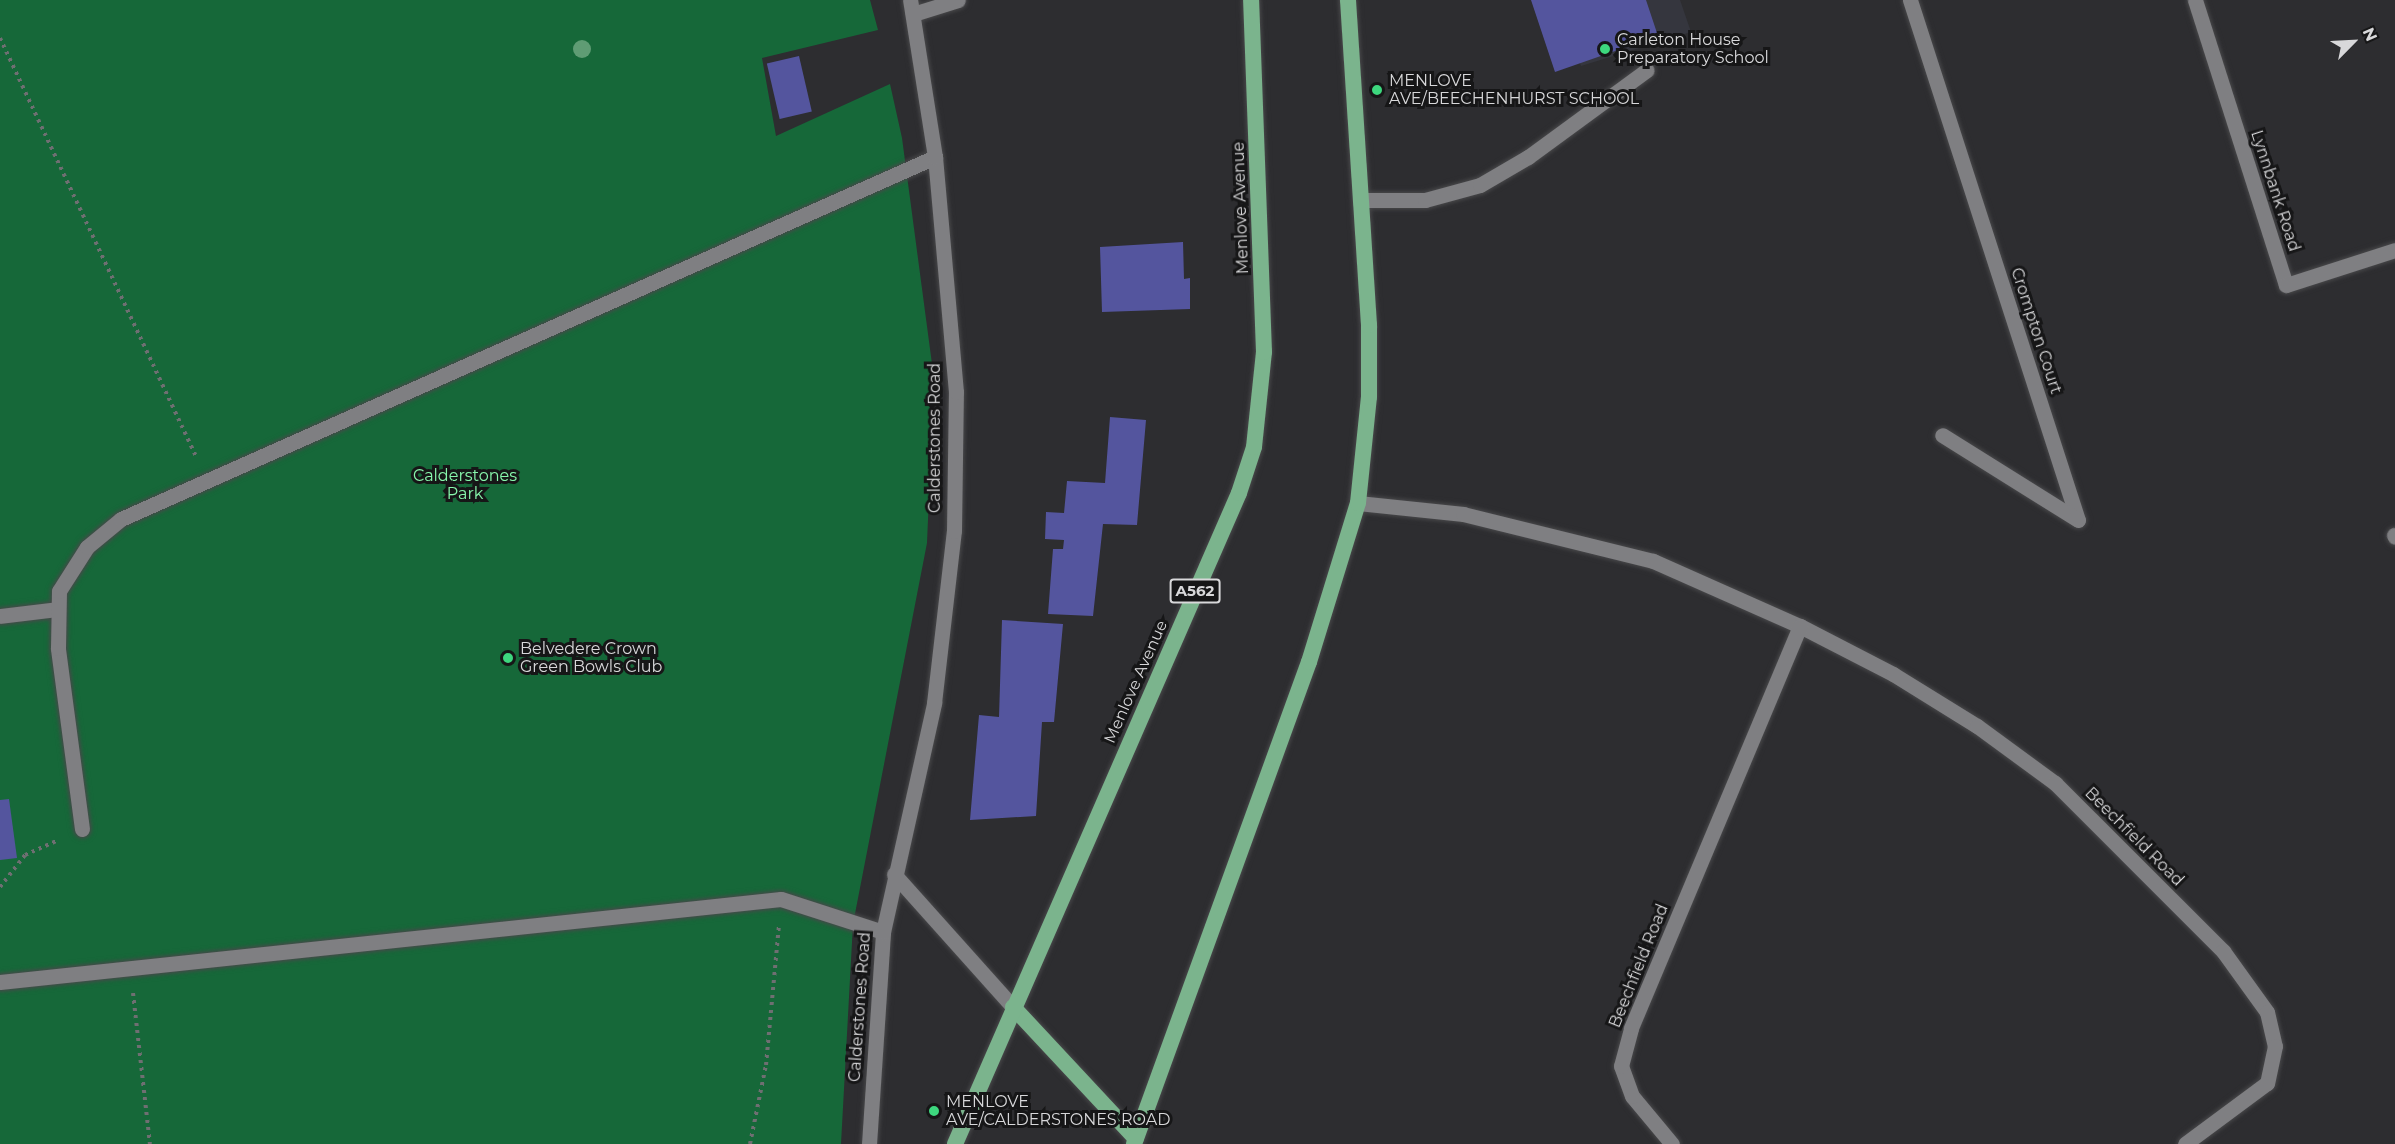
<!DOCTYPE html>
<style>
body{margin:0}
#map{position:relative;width:2395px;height:1144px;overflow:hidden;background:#2d2d30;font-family:Montserrat,sans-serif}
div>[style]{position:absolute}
.built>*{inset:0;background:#35363e}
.green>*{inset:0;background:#166839}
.building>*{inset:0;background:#54559e;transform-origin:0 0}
.path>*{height:4px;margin-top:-2px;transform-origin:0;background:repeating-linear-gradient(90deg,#6f6f72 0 3px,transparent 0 7.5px)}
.roads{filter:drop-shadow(0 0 2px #48484a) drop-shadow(0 0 2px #48484a)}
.service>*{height:15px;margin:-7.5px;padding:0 7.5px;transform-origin:7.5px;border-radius:7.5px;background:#7f7f82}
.minor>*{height:15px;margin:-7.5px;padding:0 7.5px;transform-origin:7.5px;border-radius:7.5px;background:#7f7f82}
.trunk>*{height:16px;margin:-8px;padding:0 8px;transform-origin:8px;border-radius:8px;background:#7bb48d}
.trees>*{width:18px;height:18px;margin:-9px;border-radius:50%;background:#5f9c74}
.dots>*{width:16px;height:16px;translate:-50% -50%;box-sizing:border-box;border:3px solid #161617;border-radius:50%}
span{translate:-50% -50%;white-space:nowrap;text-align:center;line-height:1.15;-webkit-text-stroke:6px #161617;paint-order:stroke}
.shield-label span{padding:2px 4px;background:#161617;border:2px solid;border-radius:4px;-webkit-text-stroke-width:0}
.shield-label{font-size:15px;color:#d8d8da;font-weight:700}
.poi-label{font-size:16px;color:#d8d8da}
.left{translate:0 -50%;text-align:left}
.street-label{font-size:16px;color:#d8d8da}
.park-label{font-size:16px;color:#88f7ac}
.north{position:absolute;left:2323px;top:12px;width:60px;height:60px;-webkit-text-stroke:4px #161617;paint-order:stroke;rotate:66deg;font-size:16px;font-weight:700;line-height:24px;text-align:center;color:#d8d8da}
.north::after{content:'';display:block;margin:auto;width:21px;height:27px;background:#d8d8da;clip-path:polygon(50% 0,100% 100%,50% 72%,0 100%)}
</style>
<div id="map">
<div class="built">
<div style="clip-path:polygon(1559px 0,1680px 0,1691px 32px,1581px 66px)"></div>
</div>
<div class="green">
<div style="clip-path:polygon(0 0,870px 0,878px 30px,762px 58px,776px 136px,890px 84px,902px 138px,934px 379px,927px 543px,853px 924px,841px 1144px,0 1144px)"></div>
</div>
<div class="building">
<div style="clip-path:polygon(1531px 0,1646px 0,1658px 36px,1555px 72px)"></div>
<div style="left:799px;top:56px;width:57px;height:33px;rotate:77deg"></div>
<div style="clip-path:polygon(1183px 242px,1184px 279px,1190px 278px,1190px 309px,1102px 312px,1100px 247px)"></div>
<div style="clip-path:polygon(1110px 417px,1146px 420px,1137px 525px,1103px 524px,1093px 616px,1048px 614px,1053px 549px,1063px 549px,1064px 540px,1045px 539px,1046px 512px,1064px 513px,1067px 481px,1105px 483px)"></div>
<div style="clip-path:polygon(1002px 620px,1063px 624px,1054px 722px,1042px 722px,1036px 816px,970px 820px,979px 715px,999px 717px)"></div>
<div style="clip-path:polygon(9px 799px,17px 858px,0 860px,0 800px)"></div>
</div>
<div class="path">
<div style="left:0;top:38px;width:464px;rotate:64.9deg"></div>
<div style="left:0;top:887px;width:41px;rotate:-52deg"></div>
<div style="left:25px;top:855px;width:37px;rotate:-24deg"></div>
<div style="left:133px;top:993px;width:152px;rotate:83.6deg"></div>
<div style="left:750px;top:1144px;width:81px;rotate:-78.6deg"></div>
<div style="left:766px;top:1065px;width:141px;rotate:-84.7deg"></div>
</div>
<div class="roads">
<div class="service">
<div style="left:1362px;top:200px;width:63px"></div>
<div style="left:1425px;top:200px;width:57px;rotate:-15.3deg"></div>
<div style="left:1480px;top:185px;width:56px;rotate:-30.3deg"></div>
<div style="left:1528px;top:157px;width:147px;rotate:-36.2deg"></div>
<div style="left:0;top:616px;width:58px;rotate:-6.9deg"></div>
<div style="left:82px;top:829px;width:183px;rotate:-97.6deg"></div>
<div style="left:58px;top:648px;width:57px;rotate:-89deg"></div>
<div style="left:59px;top:591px;width:52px;rotate:-57.5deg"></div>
<div style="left:87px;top:547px;width:44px;rotate:-39.5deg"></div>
<div style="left:121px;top:519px;width:891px;rotate:-23.98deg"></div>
<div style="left:0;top:982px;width:785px;rotate:-6.07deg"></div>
<div style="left:781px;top:899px;width:107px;rotate:17.9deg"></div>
</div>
<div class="minor">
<div style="left:1910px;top:0;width:546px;rotate:72.1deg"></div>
<div style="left:2078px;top:520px;width:160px;rotate:-148deg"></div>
<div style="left:2195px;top:0;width:299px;rotate:72.3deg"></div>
<div style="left:2286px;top:285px;width:114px;rotate:-17.8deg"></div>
<div style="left:913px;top:14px;width:47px;rotate:-17.3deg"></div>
<div style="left:1358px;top:503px;width:106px;rotate:6deg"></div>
<div style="left:1463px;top:514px;width:196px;rotate:13.9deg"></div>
<div style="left:1653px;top:561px;width:161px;rotate:23.9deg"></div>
<div style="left:1800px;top:626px;width:105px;rotate:27.3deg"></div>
<div style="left:1893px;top:674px;width:99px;rotate:31.8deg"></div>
<div style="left:1977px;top:726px;width:97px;rotate:36.2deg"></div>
<div style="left:2055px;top:783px;width:238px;rotate:45deg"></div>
<div style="left:2223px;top:951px;width:75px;rotate:54.2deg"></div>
<div style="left:2267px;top:1012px;width:35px;rotate:77deg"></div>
<div style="left:2275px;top:1046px;width:38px;rotate:102deg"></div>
<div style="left:2267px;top:1083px;width:102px;rotate:143.4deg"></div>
<div style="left:2394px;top:535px;width:2px;rotate:63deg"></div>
<div style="left:894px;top:874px;width:178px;rotate:48.2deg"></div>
<div style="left:869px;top:1144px;width:212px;rotate:-86.2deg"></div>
<div style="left:883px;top:932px;width:235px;rotate:-77.4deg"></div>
<div style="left:934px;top:703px;width:173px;rotate:-83.4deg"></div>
<div style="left:954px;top:531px;width:139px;rotate:-89.2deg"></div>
<div style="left:956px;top:392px;width:236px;rotate:-95.1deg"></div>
<div style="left:935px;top:157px;width:159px;rotate:-99deg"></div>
<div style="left:1672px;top:1144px;width:62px;rotate:-129.8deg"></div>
<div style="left:1632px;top:1096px;width:32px;rotate:-110deg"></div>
<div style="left:1621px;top:1066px;width:39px;rotate:-75deg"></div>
<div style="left:1631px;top:1028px;width:436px;rotate:-67.2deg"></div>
</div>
<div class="trunk">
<div style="left:1013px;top:1007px;width:180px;rotate:47deg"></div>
<div style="left:955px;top:1144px;width:710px;rotate:-66.43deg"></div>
<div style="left:1239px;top:493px;width:48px;rotate:-71.9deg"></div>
<div style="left:1254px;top:447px;width:96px;rotate:-84deg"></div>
<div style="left:1264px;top:352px;width:352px;rotate:-92.1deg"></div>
<div style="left:1134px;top:1144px;width:513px;rotate:-70.05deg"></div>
<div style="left:1309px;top:662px;width:166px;rotate:-72.9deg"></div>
<div style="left:1358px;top:503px;width:107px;rotate:-84.1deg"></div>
<div style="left:1369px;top:397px;width:72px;rotate:-90deg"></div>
<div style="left:1369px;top:325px;width:326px;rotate:-93.7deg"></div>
</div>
</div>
<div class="trees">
<div style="left:582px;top:49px"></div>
</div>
<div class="dots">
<div style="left:1605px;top:49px;background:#3dd77e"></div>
<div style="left:1377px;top:90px;background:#3dd77e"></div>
<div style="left:508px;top:658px;background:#3dd77e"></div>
<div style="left:934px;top:1111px;background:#3dd77e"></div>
</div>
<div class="shield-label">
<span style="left:1195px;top:591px">A562</span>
</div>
<div class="poi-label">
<span class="left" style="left:1617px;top:49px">Carleton House<br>Preparatory School</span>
<span class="left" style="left:1389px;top:90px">MENLOVE<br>AVE/BEECHENHURST SCHOOL</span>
<span class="left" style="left:520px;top:658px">Belvedere Crown<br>Green Bowls Club</span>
<span class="left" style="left:946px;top:1111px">MENLOVE<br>AVE/CALDERSTONES ROAD</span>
</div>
<div class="street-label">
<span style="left:2275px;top:191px;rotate:72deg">Lynnbank Road</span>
<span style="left:1241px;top:208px;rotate:-92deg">Menlove Avenue</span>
<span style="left:2036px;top:331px;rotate:72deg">Crompton Court</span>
<span style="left:935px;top:438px;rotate:-90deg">Calderstones Road</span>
<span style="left:1136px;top:682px;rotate:-66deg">Menlove Avenue</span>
<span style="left:2134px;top:837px;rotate:45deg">Beechfield Road</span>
<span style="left:1639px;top:966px;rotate:-68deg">Beechfield Road</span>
<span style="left:860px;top:1007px;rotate:-86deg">Calderstones Road</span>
</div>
<div class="park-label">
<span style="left:465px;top:485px">Calderstones<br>Park</span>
</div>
<div class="north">N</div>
</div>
